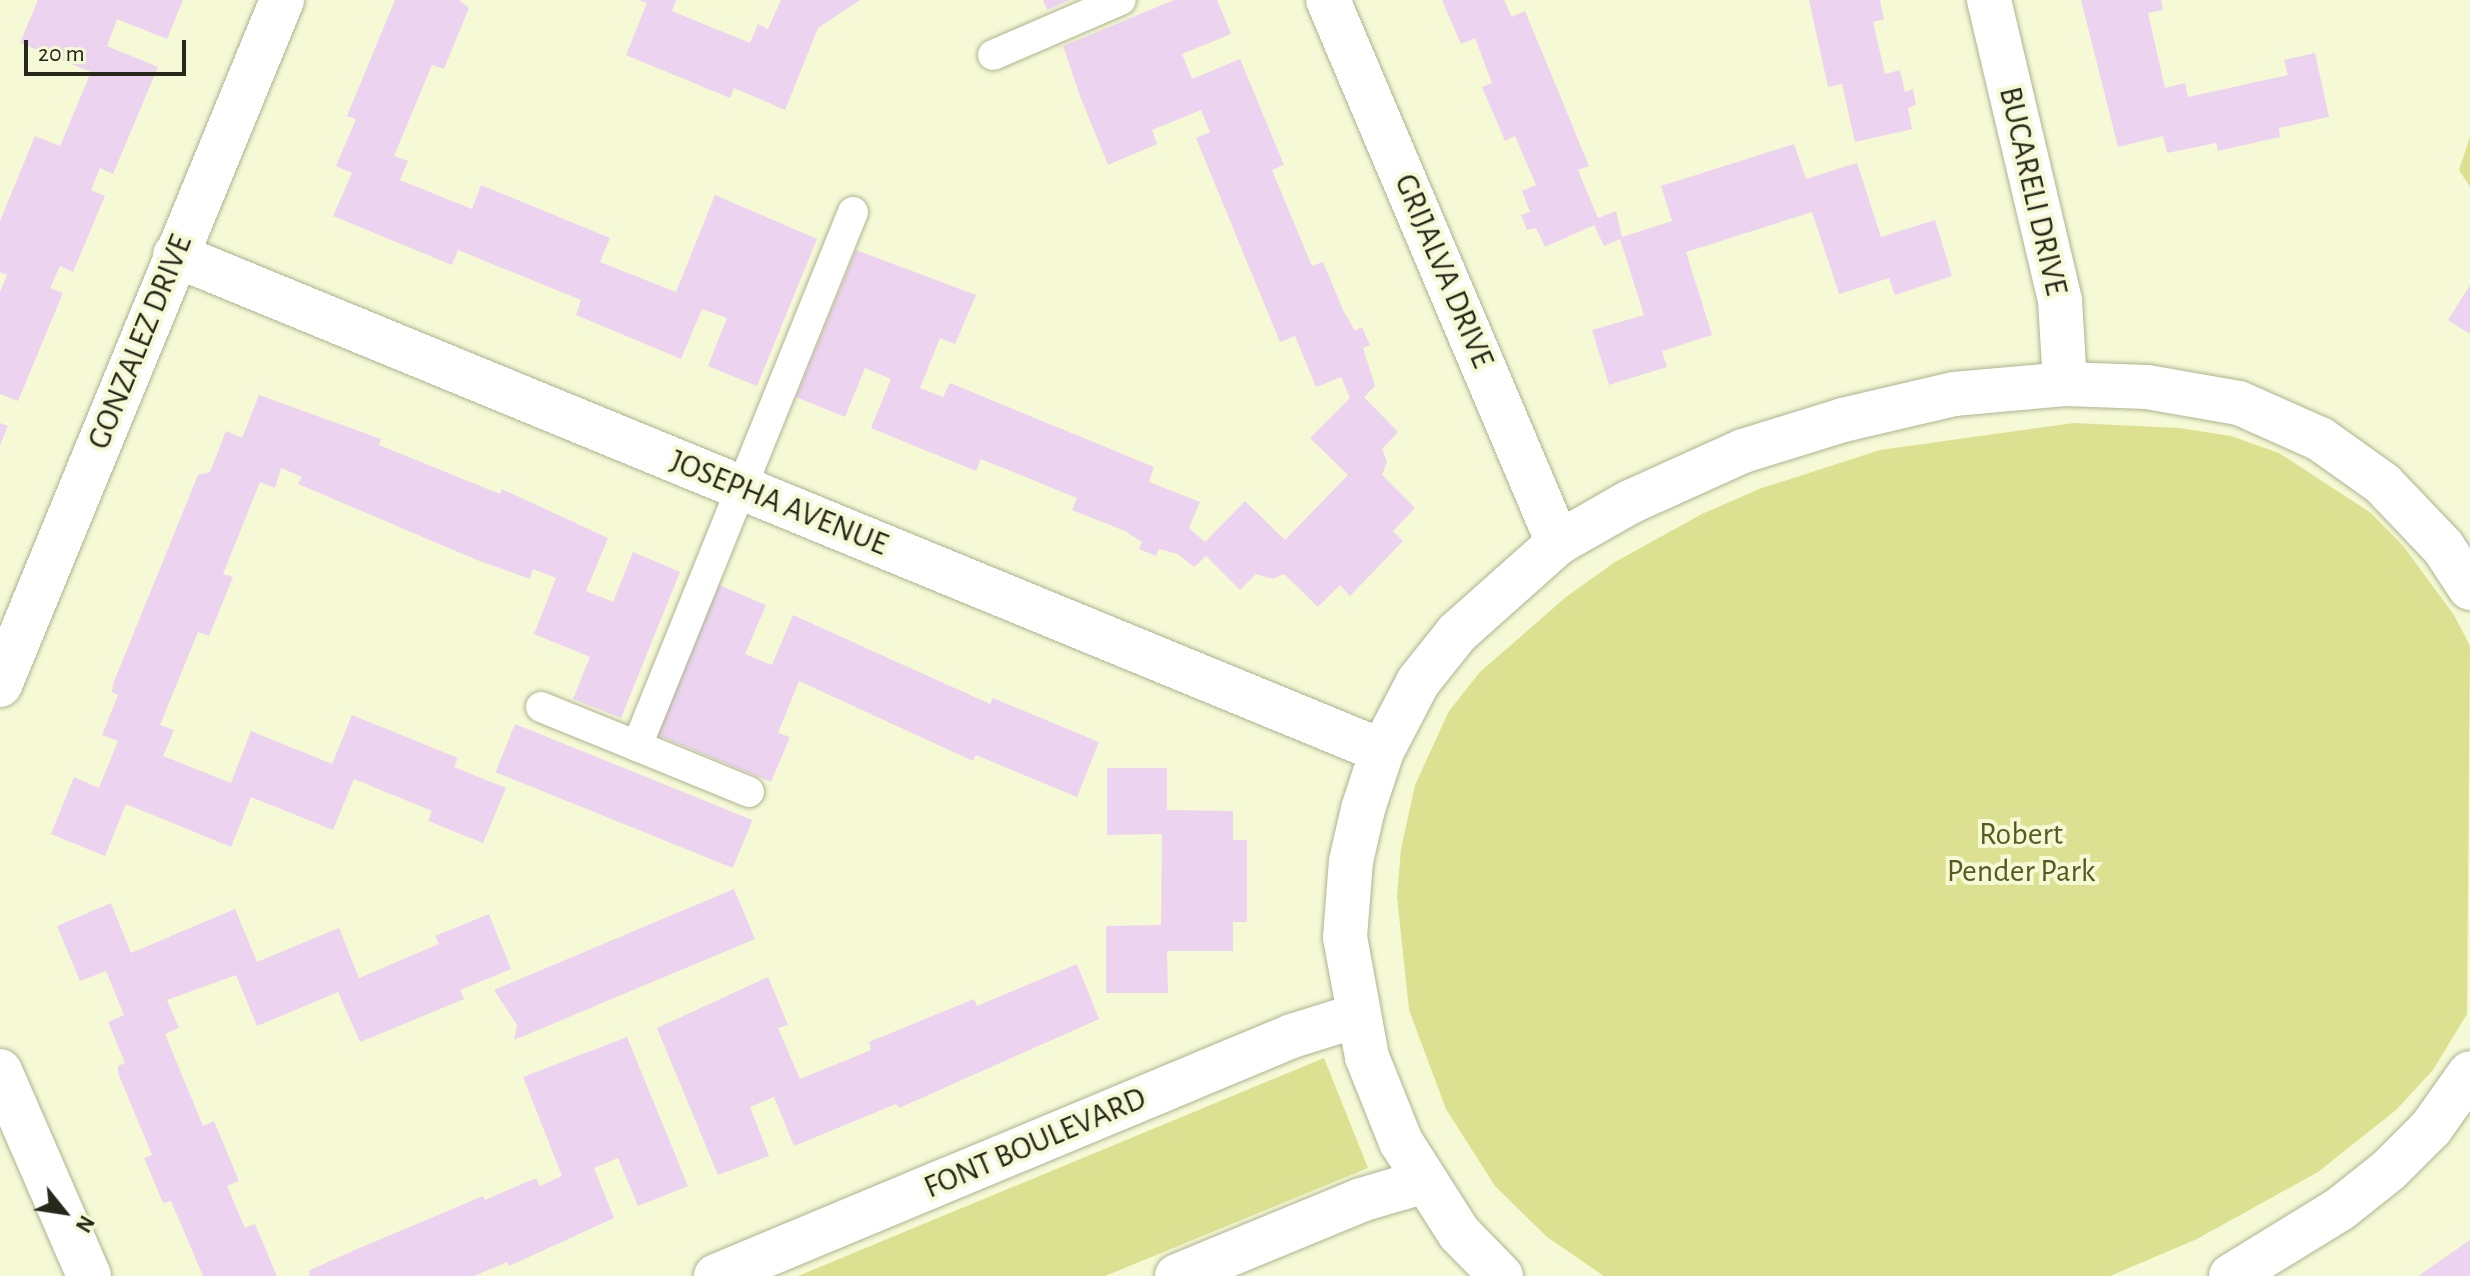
<!DOCTYPE html>
<style>
body{margin:0}
#map{position:relative;width:2470px;height:1276px;overflow:hidden;background:#f5f9d5;font-family:"Alegreya Sans",sans-serif}
div>[style]{position:absolute}
.green>*{inset:0;background:#dbe191}
.building>*{inset:0;background:#ecd4f1;transform-origin:0 0}
.roads{filter:drop-shadow(0 0 2px #afb391) drop-shadow(0 0 2px #afb391)}
.lane>*{height:30px;margin:-15px;padding:0 15px;transform-origin:15px;border-radius:15px;background:#fff}
.street>*{height:44px;margin:-22px;padding:0 22px;transform-origin:22px;border-radius:22px;background:#fff}
.secondary>*{height:44px;margin:-22px;padding:0 22px;transform-origin:22px;border-radius:22px;background:#fff}
span{translate:-50% -50%;white-space:nowrap;text-align:center;line-height:1.15;-webkit-text-stroke:8px #f5f9d5;paint-order:stroke}
.street-label{font-size:32px;color:#26281a}
.park-label{font-size:32px;color:#585b20}
.north{position:absolute;left:24px;top:1172px;width:80px;height:80px;-webkit-text-stroke:6px #f5f9d5;paint-order:stroke;rotate:120deg;font-size:22px;font-weight:700;line-height:32px;text-align:center;color:#26281a}
.north::after{content:'';display:block;margin:auto;width:28px;height:36px;background:#26281a;clip-path:polygon(50% 0,100% 100%,50% 72%,0 100%)}
.scale{position:absolute;left:24px;top:40px;width:162px;height:36px;box-sizing:border-box;border:4px solid #26281a;border-top:0;padding-left:10px;font-size:24px;line-height:28px;white-space:nowrap;color:#26281a;-webkit-text-stroke:6px #f5f9d5;paint-order:stroke}
</style>
<div id="map">
<div class="green">
<div style="clip-path:polygon(2470px 137px,2470px 187px,2459px 170px)"></div>
<div style="clip-path:polygon(2074px 423px,2179px 428px,2231px 436px,2279px 453px,2371px 513px,2404px 547px,2454px 615px,2470px 646px,2467px 1014px,2433px 1070px,2396px 1110px,2318px 1172px,2197px 1239px,2110px 1276px,1604px 1276px,1547px 1237px,1495px 1186px,1446px 1109px,1409px 1010px,1397px 896px,1401px 849px,1415px 785px,1449px 711px,1480px 672px,1566px 597px,1615px 562px,1702px 514px,1759px 489px,1880px 450px)"></div>
<div style="clip-path:polygon(1324px 1058px,1368px 1168px,1105px 1276px,798px 1276px)"></div>
</div>
<div class="building">
<div style="clip-path:polygon(38px 0,183px 0,167px 39px,117px 19px,107px 46px,158px 67px,113px 174px,100px 168px,91px 190px,105px 196px,73px 272px,60px 266px,50px 288px,63px 293px,18px 401px,0 394px,0 292px,7px 275px,0 272px,0 221px,35px 136px,60px 146px,91px 72px,20px 43px)"></div>
<div style="clip-path:polygon(395px 0,459px 0,469px 8px,444px 69px,432px 65px,394px 156px,408px 161px,400px 180px,472px 209px,481px 185px,610px 238px,600px 262px,676px 292px,715px 195px,817px 239px,757px 386px,708px 366px,727px 318px,702px 309px,681px 359px,576px 315px,581px 300px,458px 250px,452px 265px,333px 216px,352px 173px,336px 166px,356px 119px,347px 116px)"></div>
<div style="clip-path:polygon(639px 0,676px 0,672px 11px,750px 43px,758px 24px,768px 29px,781px 0,860px 0,818px 28px,785px 110px,734px 88px,730px 98px,626px 55px,647px 3px)"></div>
<div style="clip-path:polygon(1043px 0,1070px 0,1047px 10px)"></div>
<div style="clip-path:polygon(1174px 0,1217px 0,1231px 34px,1182px 54px,1192px 79px,1240px 59px,1284px 165px,1272px 170px,1312px 266px,1323px 262px,1344px 312px,1355px 331px,1362px 327px,1370px 345px,1363px 348px,1375px 386px,1364px 397px,1398px 432px,1382px 449px,1387px 462px,1382px 475px,1415px 508px,1393px 531px,1403px 541px,1350px 596px,1340px 585px,1318px 607px,1284px 574px,1273px 579px,1256px 574px,1240px 590px,1206px 556px,1194px 567px,1178px 554px,1159px 549px,1156px 556px,1139px 549px,1142px 542px,1125px 531px,1072px 510px,1077px 498px,981px 459px,976px 471px,871px 428px,891px 379px,865px 368px,845px 417px,796px 397px,856px 250px,976px 295px,955px 344px,940px 338px,920px 388px,943px 397px,950px 383px,1154px 467px,1149px 482px,1200px 502px,1189px 528px,1205px 542px,1245px 501px,1285px 540px,1348px 475px,1310px 438px,1350px 398px,1341px 377px,1316px 387px,1295px 336px,1280px 342px,1196px 138px,1210px 132px,1201px 110px,1152px 130px,1157px 144px,1108px 165px,1080px 96px,1063px 46px)"></div>
<div style="clip-path:polygon(1442px 0,1504px 0,1512px 17px,1525px 11px,1589px 166px,1578px 170px,1598px 218px,1616px 211px,1622px 237px,1672px 221px,1661px 186px,1794px 144px,1806px 179px,1857px 163px,1881px 237px,1935px 220px,1952px 276px,1895px 295px,1889px 278px,1839px 294px,1812px 212px,1686px 252px,1712px 335px,1662px 351px,1667px 367px,1609px 385px,1592px 330px,1644px 315px,1620px 239px,1604px 246px,1594px 225px,1545px 247px,1536px 228px,1527px 230px,1521px 215px,1530px 212px,1522px 191px,1536px 185px,1515px 136px,1505px 141px,1482px 87px,1492px 83px,1475px 38px,1461px 44px)"></div>
<div style="clip-path:polygon(1809px 0,1880px 0,1884px 19px,1873px 22px,1885px 74px,1900px 70px,1905px 92px,1913px 89px,1916px 105px,1908px 108px,1912px 129px,1855px 142px,1842px 84px,1828px 87px)"></div>
<div style="clip-path:polygon(2081px 0,2161px 0,2163px 10px,2148px 13px,2165px 88px,2185px 83px,2188px 97px,2288px 75px,2284px 60px,2315px 53px,2329px 117px,2279px 128px,2280px 137px,2218px 151px,2216px 143px,2167px 153px,2163px 136px,2118px 147px)"></div>
<div style="clip-path:polygon(2470px 285px,2470px 334px,2448px 320px)"></div>
<div style="clip-path:polygon(259px 395px,381px 439px,379px 445px,500px 494px,502px 489px,608px 538px,586px 591px,613px 602px,633px 552px,680px 572px,621px 718px,573px 699px,590px 657px,534px 634px,556px 578px,533px 569px,530px 579px,477px 560px,298px 484px,302px 477px,281px 468px,275px 488px,260px 482px,223px 574px,233px 577px,209px 636px,198px 632px,160px 725px,174px 730px,163px 756px,231px 783px,251px 731px,332px 764px,352px 715px,458px 758px,454px 767px,506px 788px,483px 843px,428px 821px,432px 811px,354px 779px,333px 830px,251px 797px,231px 847px,126px 804px,105px 856px,51px 834px,74px 777px,99px 788px,118px 741px,102px 735px,118px 695px,112px 692px,113px 684px,198px 475px,210px 472px,226px 431px,242px 438px)"></div>
<div style="clip-path:polygon(0 423px,8px 426px,0 445px)"></div>
<div style="clip-path:polygon(719px 585px,766px 605px,745px 654px,772px 665px,793px 615px,990px 704px,993px 698px,1099px 742px,1077px 797px,976px 755px,973px 761px,799px 681px,778px 733px,790px 737px,771px 782px,657px 735px)"></div>
<div style="left:515px;top:724px;width:256px;height:52px;rotate:22deg"></div>
<div style="clip-path:polygon(1107px 768px,1167px 768px,1167px 810px,1233px 811px,1233px 840px,1247px 840px,1247px 922px,1233px 922px,1233px 951px,1167px 951px,1168px 993px,1106px 993px,1106px 926px,1161px 925px,1162px 834px,1107px 835px)"></div>
<div style="clip-path:polygon(734px 889px,755px 939px,514px 1040px,517px 1025px,494px 990px)"></div>
<div style="clip-path:polygon(111px 903px,131px 953px,235px 909px,257px 962px,339px 928px,359px 978px,439px 944px,435px 936px,489px 914px,511px 969px,460px 990px,464px 999px,360px 1042px,338px 992px,257px 1026px,236px 975px,167px 1000px,179px 1028px,165px 1034px,203px 1126px,214px 1121px,239px 1181px,227px 1186px,245px 1228px,255px 1224px,277px 1276px,203px 1276px,171px 1201px,163px 1203px,144px 1158px,152px 1155px,118px 1073px,118px 1066px,125px 1063px,108px 1022px,124px 1015px,106px 971px,80px 981px,57px 926px)"></div>
<div style="clip-path:polygon(1077px 964px,1099px 1019px,899px 1108px,896px 1104px,794px 1146px,774px 1097px,750px 1107px,769px 1156px,718px 1175px,657px 1028px,768px 977px,788px 1025px,778px 1028px,800px 1079px,871px 1050px,869px 1042px,974px 999px,977px 1006px)"></div>
<div style="clip-path:polygon(627px 1037px,688px 1186px,638px 1206px,618px 1158px,594px 1168px,614px 1218px,509px 1266px,507px 1262px,474px 1276px,310px 1276px,308px 1271px,355px 1250px,483px 1196px,485px 1200px,536px 1178px,540px 1186px,562px 1176px,523px 1077px)"></div>
<div style="clip-path:polygon(2470px 1240px,2470px 1276px,2418px 1276px)"></div>
</div>
<div class="roads">
<div class="lane">
<div style="left:993px;top:55px;width:139px;rotate:-23.3deg"></div>
<div style="left:541px;top:707px;width:104px;rotate:22.1deg"></div>
<div style="left:637px;top:746px;width:576px;rotate:-67.98deg"></div>
<div style="left:637px;top:746px;width:121px;rotate:22.3deg"></div>
</div>
<div class="street">
<div style="left:1328px;top:0;width:590px;rotate:67.04deg"></div>
<div style="left:1989px;top:0;width:308px;rotate:76.7deg"></div>
<div style="left:2060px;top:300px;width:84px;rotate:86.6deg"></div>
<div style="left:175px;top:255px;width:1305px;rotate:22.34deg"></div>
<div style="left:0;top:685px;width:741px;rotate:-67.62deg"></div>
<div style="left:0;top:1071px;width:223px;rotate:66.5deg"></div>
</div>
<div class="secondary">
<div style="left:716px;top:1276px;width:624px;rotate:-22.62deg"></div>
<div style="left:1292px;top:1036px;width:67px;rotate:-17.4deg"></div>
<div style="left:1177px;top:1276px;width:199px;rotate:-22.4deg"></div>
<div style="left:1361px;top:1200px;width:64px;rotate:-16.4deg"></div>
<div style="left:1501px;top:1276px;width:60px;rotate:-134.3deg"></div>
<div style="left:1459px;top:1233px;width:108px;rotate:-122.5deg"></div>
<div style="left:1401px;top:1142px;width:92px;rotate:-111.8deg"></div>
<div style="left:1367px;top:1057px;width:122px;rotate:-100.4deg"></div>
<div style="left:1345px;top:937px;width:76px;rotate:-85.5deg"></div>
<div style="left:1351px;top:861px;width:53px;rotate:-77deg"></div>
<div style="left:1363px;top:809px;width:61px;rotate:-71.9deg"></div>
<div style="left:1382px;top:751px;width:78px;rotate:-62.4deg"></div>
<div style="left:1418px;top:682px;width:63px;rotate:-51.5deg"></div>
<div style="left:1457px;top:633px;width:135px;rotate:-41.7deg"></div>
<div style="left:1558px;top:543px;width:83px;rotate:-29.7deg"></div>
<div style="left:1630px;top:502px;width:124px;rotate:-24.3deg"></div>
<div style="left:1743px;top:451px;width:105px;rotate:-17.2deg"></div>
<div style="left:1843px;top:420px;width:114px;rotate:-13.2deg"></div>
<div style="left:1954px;top:394px;width:111px;rotate:-5.1deg"></div>
<div style="left:2065px;top:384px;width:82px;rotate:2.1deg"></div>
<div style="left:2147px;top:387px;width:93px;rotate:9.9deg"></div>
<div style="left:2239px;top:403px;width:89px;rotate:24deg"></div>
<div style="left:2320px;top:439px;width:77px;rotate:35.5deg"></div>
<div style="left:2383px;top:484px;width:87px;rotate:46.4deg"></div>
<div style="left:2443px;top:547px;width:49px;rotate:56.6deg"></div>
<div style="left:2231px;top:1276px;width:128px;rotate:-31.6deg"></div>
<div style="left:2340px;top:1209px;width:61px;rotate:-38.4deg"></div>
<div style="left:2388px;top:1171px;width:61px;rotate:-45deg"></div>
<div style="left:2431px;top:1128px;width:67px;rotate:-54.7deg"></div>
</div>
</div>
<div class="street-label">
<span style="left:2033px;top:191px;rotate:77deg">BUCARELI DRIVE</span>
<span style="left:1444px;top:271px;rotate:67deg">GRIJALVA DRIVE</span>
<span style="left:140px;top:342px;rotate:-68deg">GONZALEZ DRIVE</span>
<span style="left:779px;top:503px;rotate:22deg">JOSEPHA AVENUE</span>
<span style="left:1035px;top:1143px;rotate:-23deg">FONT BOULEVARD</span>
</div>
<div class="park-label">
<span style="left:2021px;top:853px">Robert<br>Pender Park</span>
</div>
<div class="north">N</div>
<div class="scale">20 m</div>
</div>
